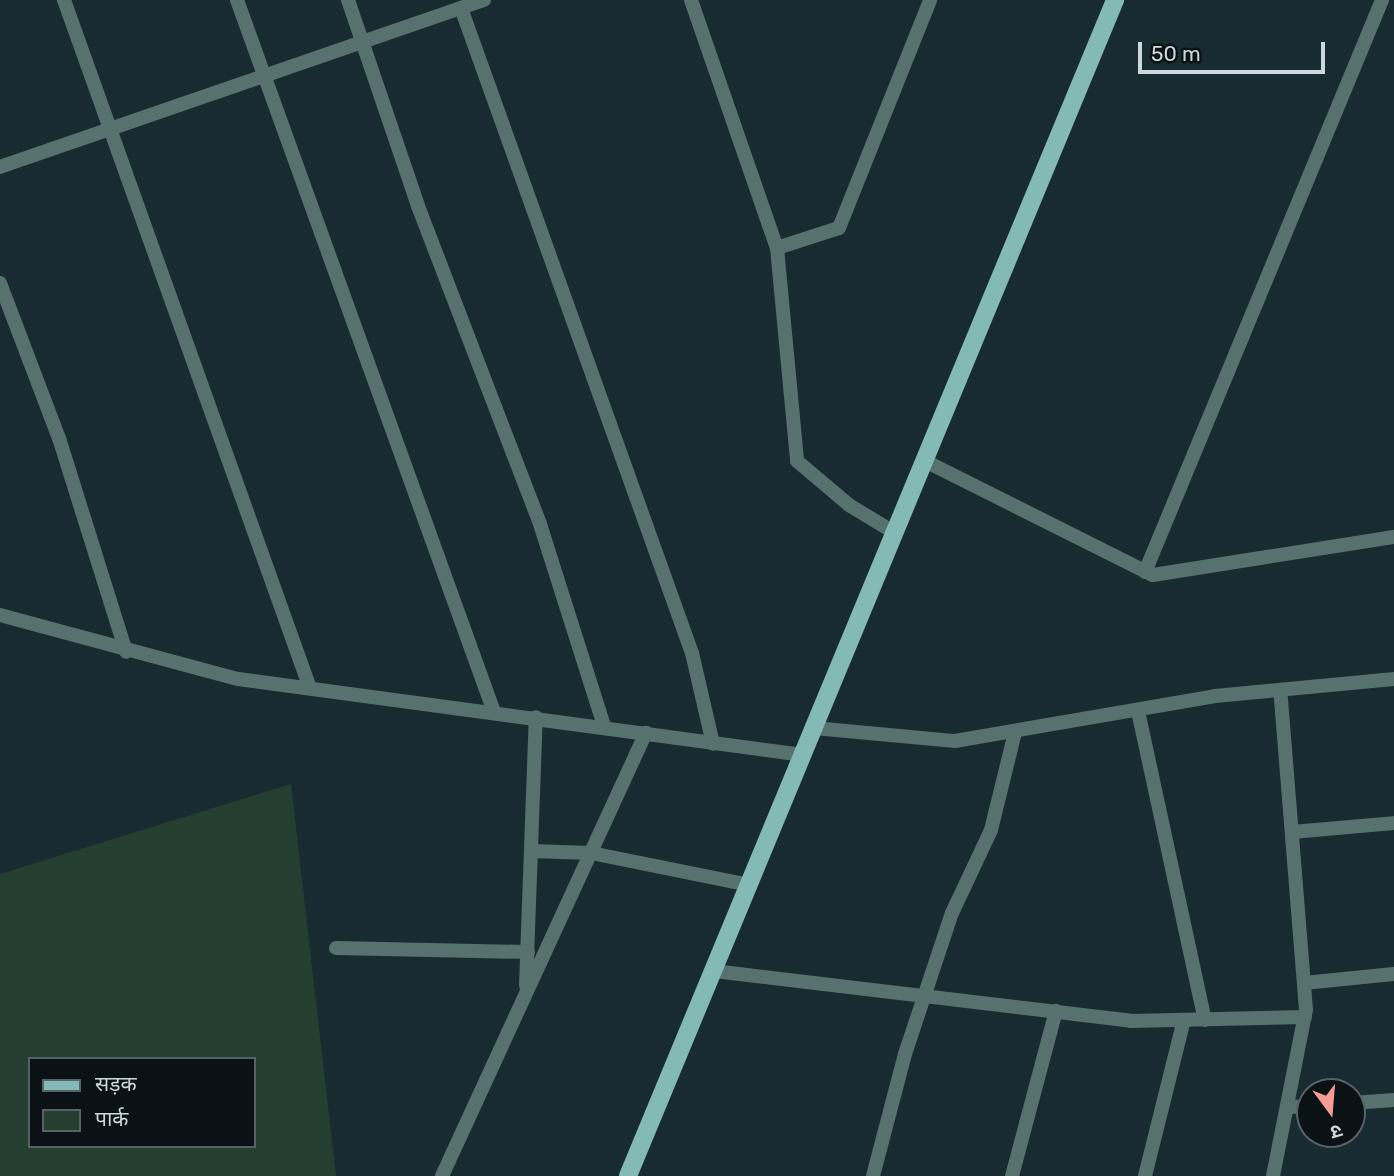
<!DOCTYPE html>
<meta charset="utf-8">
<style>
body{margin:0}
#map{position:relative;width:1394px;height:1176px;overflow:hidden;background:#182b31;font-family:Rubik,"Noto Sans Devanagari",sans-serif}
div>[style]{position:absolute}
.green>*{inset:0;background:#243f2f}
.street>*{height:14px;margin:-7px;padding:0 7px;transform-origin:7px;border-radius:7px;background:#57716e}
.primary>*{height:18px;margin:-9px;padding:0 9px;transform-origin:9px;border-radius:9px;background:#83bab5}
span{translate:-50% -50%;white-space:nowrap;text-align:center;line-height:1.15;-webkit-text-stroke:6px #0a1215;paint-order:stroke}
.legend{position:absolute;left:28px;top:1057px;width:228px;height:91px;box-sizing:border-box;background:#0a1215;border:2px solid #586165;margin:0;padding:9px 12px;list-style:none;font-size:21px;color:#ccd8dc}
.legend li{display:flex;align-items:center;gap:14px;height:35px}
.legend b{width:35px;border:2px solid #586165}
.north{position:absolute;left:1296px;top:1078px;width:70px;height:70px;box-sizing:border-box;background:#0a1215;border:2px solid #586165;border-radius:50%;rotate:164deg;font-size:19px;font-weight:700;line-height:28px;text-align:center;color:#ccd8dc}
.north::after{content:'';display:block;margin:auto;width:24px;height:32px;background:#f59c95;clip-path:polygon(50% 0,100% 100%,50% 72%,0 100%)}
.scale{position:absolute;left:1138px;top:42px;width:187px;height:32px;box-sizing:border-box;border:4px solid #ccd8dc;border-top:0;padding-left:9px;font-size:21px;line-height:24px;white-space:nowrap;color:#ccd8dc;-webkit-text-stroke:5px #0a1215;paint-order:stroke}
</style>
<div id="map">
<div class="green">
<div style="clip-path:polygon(evenodd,291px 784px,336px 1176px,0 1176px,0 874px,291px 784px,30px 1059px,254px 1059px,254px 1146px,30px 1146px,30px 1059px)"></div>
</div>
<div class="street">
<div style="left:64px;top:0;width:731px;rotate:70.33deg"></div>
<div style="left:237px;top:0;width:757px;rotate:70.15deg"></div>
<div style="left:348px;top:0;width:218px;rotate:71.2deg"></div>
<div style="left:418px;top:206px;width:341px;rotate:69deg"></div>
<div style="left:540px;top:524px;width:212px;rotate:72.4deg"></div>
<div style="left:691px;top:0;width:262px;rotate:70.9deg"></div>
<div style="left:777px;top:248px;width:214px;rotate:84.6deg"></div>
<div style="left:797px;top:461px;width:68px;rotate:40.2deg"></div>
<div style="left:849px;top:505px;width:54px;rotate:31.3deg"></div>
<div style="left:461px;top:8px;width:685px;rotate:70.3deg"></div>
<div style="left:692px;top:653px;width:93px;rotate:77deg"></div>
<div style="left:0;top:167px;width:512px;rotate:-19.04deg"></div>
<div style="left:777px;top:248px;width:65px;rotate:-17.9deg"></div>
<div style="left:839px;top:228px;width:245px;rotate:-68.2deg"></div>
<div style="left:0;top:283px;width:166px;rotate:69.2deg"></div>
<div style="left:59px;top:438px;width:224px;rotate:72.6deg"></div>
<div style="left:925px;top:461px;width:255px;rotate:26.6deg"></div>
<div style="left:1153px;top:575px;width:244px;rotate:-9deg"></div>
<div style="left:1145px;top:572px;width:619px;rotate:-67.49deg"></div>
<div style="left:0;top:615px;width:246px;rotate:15.1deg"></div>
<div style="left:238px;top:679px;width:570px;rotate:7.66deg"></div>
<div style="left:1138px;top:711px;width:316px;rotate:77.8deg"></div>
<div style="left:814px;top:728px;width:142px;rotate:5.3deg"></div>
<div style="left:955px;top:741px;width:264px;rotate:-9.8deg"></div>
<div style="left:1215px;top:696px;width:180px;rotate:-5.4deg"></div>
<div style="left:1292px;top:832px;width:102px;rotate:-5deg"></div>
<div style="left:531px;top:851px;width:60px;rotate:1.9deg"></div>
<div style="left:591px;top:853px;width:161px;rotate:11.4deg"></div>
<div style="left:336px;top:948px;width:192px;rotate:1.2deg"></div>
<div style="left:714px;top:971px;width:420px;rotate:6.8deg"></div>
<div style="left:1131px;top:1021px;width:174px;rotate:-1.3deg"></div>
<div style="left:1304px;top:983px;width:90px;rotate:-5.7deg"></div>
<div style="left:526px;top:985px;width:268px;rotate:-87.9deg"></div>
<div style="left:1352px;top:1103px;width:42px;rotate:-4.1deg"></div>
<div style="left:1287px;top:1107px;width:23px;rotate:-2deg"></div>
<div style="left:442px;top:1176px;width:488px;rotate:-65.3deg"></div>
<div style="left:873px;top:1176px;width:126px;rotate:-75.3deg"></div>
<div style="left:905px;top:1054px;width:149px;rotate:-71.6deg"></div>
<div style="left:952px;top:913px;width:92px;rotate:-64.8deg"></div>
<div style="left:991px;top:830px;width:101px;rotate:-76.2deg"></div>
<div style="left:1012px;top:1176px;width:171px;rotate:-75.1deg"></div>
<div style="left:1145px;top:1176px;width:161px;rotate:-76deg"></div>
<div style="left:1273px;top:1176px;width:169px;rotate:-78.8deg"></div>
<div style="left:1306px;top:1010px;width:321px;rotate:-94.6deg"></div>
</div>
<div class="primary">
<div style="left:628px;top:1176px;width:1273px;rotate:-67.5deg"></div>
</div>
<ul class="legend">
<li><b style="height:9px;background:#83bab5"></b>सड़क</li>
<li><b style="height:19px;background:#243f2f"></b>पार्क</li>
</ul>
<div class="north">उ</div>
<div class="scale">50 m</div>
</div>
